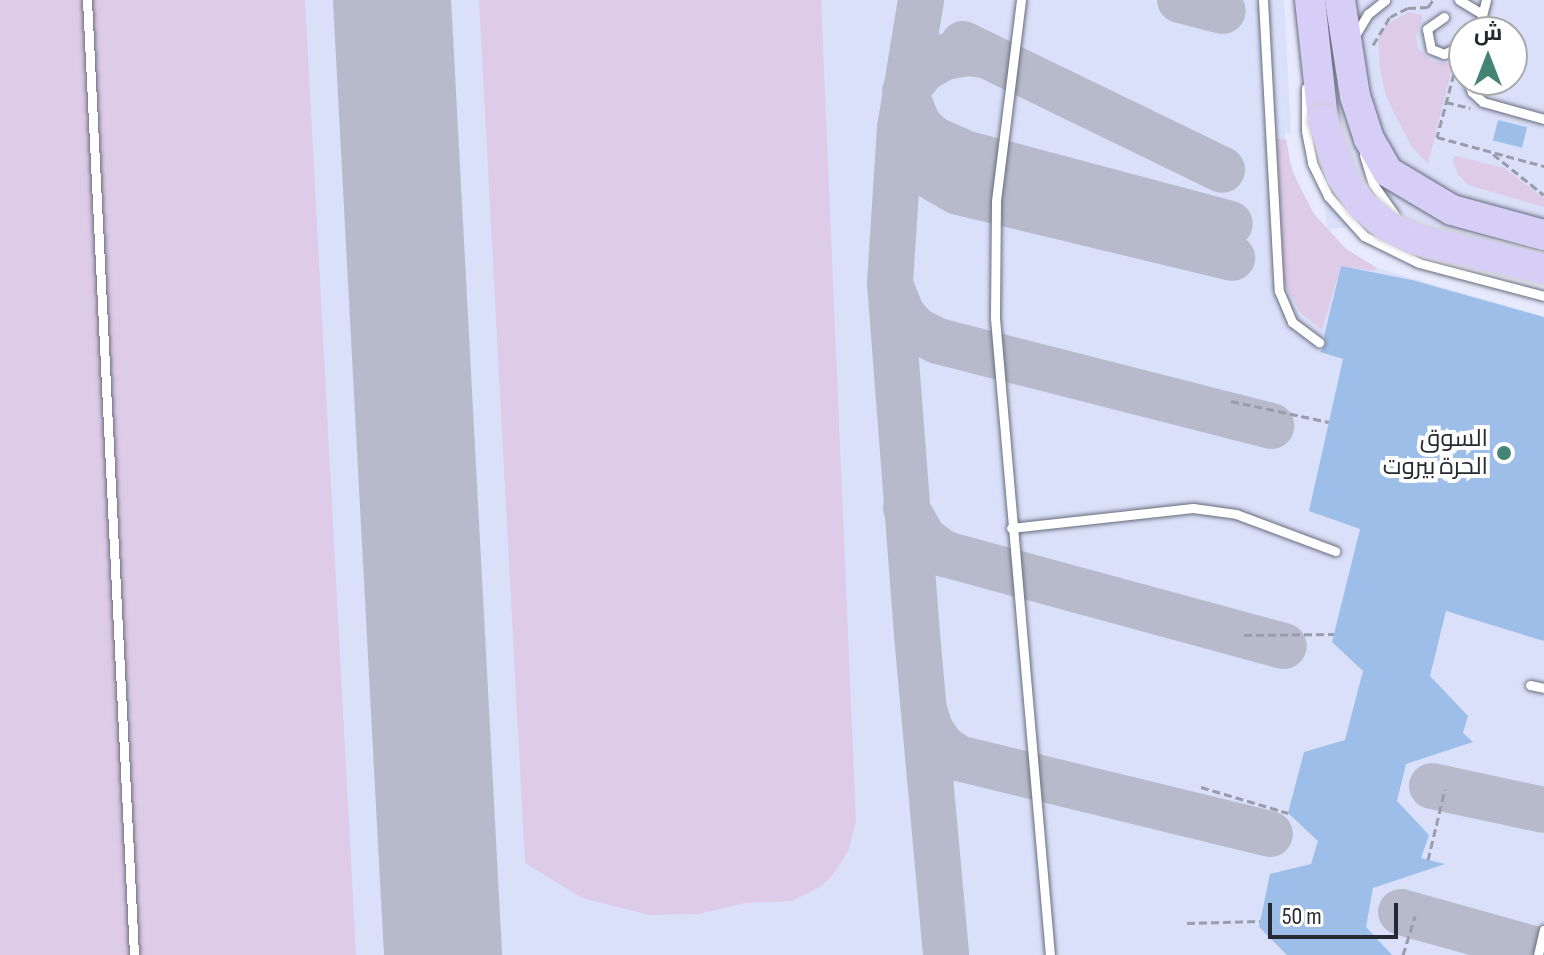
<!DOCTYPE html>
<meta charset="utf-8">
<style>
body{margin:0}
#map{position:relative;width:1544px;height:955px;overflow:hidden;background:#e6eafc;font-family:"Sofia Sans Condensed",Cairo,sans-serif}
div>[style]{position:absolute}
.built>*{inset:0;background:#dae0f9}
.green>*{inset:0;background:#ddcbe7}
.taxiway>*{height:46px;margin:-23px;padding:0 23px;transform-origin:23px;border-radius:23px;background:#b7baca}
.runway>*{height:118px;margin:-59px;padding:0 59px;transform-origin:59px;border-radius:59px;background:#b7baca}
.building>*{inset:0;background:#9dbee9;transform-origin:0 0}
.path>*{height:3px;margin-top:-1.5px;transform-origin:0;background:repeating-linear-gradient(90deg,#999caa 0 8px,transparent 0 12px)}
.roads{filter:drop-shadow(0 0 2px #686c7c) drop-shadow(0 0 2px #686c7c)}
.service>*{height:9px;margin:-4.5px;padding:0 4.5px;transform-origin:4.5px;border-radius:4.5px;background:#fff}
.primary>*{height:30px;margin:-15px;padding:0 15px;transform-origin:15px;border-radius:15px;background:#d7cef7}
.bridges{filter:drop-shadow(0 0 2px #cfd0d1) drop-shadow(0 0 2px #cfd0d1)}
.primary-bridge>*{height:30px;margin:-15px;padding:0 15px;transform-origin:15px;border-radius:15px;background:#d7cef7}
.dots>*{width:22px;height:22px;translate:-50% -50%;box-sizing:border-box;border:4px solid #fff;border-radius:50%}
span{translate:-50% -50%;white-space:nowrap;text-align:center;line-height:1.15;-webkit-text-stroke:8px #fff;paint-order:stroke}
.poi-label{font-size:24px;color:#272930}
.right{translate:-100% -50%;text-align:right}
.north{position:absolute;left:1448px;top:16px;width:80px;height:80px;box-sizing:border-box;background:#fff;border:2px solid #a9a9ac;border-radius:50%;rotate:0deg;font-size:22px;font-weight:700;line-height:32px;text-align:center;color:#272930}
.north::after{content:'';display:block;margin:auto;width:28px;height:36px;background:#438474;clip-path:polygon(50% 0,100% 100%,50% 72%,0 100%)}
.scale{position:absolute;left:1268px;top:903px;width:130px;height:36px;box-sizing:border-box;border:4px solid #272930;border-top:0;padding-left:10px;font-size:24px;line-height:28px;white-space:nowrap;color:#272930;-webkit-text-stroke:6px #fff;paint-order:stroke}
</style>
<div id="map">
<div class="built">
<div style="clip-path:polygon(70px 0,1284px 0,1291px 133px,1285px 133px,1288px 157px,1305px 200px,1323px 227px,1346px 249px,1377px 268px,1544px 317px,1544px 955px,121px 955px)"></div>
<div style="clip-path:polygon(evenodd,1306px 0,1544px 0,1544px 260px,1400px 223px,1327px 229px,1306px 0,1464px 32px,1512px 32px,1512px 80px,1464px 80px,1464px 32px)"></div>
</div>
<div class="green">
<div style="clip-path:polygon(0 0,305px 0,356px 955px,0 955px)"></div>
<div style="clip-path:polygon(479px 0,821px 0,856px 822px,848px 851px,832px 876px,820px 887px,792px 901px,745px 903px,698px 914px,650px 915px,582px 898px,525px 863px)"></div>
<div style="clip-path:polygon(1408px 12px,1423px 15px,1416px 36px,1418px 48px,1431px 61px,1453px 64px,1428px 164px,1412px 147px,1396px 117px,1385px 93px,1380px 67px,1378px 39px,1384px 27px)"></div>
<div style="clip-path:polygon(1277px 139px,1286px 139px,1292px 171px,1314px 214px,1346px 249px,1377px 268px,1374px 271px,1341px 266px,1322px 330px,1301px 313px,1284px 283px)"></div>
<div style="clip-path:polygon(1456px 156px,1504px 168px,1544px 198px,1544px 207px,1468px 185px,1458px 174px,1452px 159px)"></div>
</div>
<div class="taxiway">
<div style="left:921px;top:0;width:130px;rotate:99.3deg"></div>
<div style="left:900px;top:128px;width:155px;rotate:93.7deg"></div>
<div style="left:890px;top:283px;width:353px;rotate:85.6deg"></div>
<div style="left:917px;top:635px;width:321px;rotate:84.8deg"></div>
<div style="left:1180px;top:0;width:44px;rotate:14.3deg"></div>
<div style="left:963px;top:44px;width:288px;rotate:25.9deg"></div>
<div style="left:984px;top:55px;width:17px;rotate:-173deg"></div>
<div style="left:967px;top:53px;width:23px;rotate:170deg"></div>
<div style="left:944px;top:57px;width:24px;rotate:150deg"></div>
<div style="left:923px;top:69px;width:29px;rotate:128deg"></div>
<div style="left:905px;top:92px;width:35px;rotate:68deg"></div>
<div style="left:918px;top:125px;width:21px;rotate:43deg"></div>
<div style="left:933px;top:139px;width:34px;rotate:24deg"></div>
<div style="left:964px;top:153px;width:275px;rotate:14.9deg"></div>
<div style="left:900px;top:128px;width:27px;rotate:75deg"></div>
<div style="left:907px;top:154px;width:17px;rotate:57deg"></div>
<div style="left:916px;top:168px;width:48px;rotate:29.7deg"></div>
<div style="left:958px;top:192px;width:282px;rotate:13.5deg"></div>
<div style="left:891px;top:287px;width:31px;rotate:68deg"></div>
<div style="left:903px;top:316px;width:19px;rotate:47deg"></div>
<div style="left:916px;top:330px;width:25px;rotate:27deg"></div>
<div style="left:938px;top:341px;width:344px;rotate:14.3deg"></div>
<div style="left:906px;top:508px;width:36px;rotate:60deg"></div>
<div style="left:924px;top:539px;width:26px;rotate:36deg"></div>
<div style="left:945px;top:554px;width:351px;rotate:15.2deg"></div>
<div style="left:924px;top:710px;width:20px;rotate:72deg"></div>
<div style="left:930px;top:729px;width:22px;rotate:56deg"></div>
<div style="left:942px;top:747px;width:19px;rotate:35deg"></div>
<div style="left:958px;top:758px;width:321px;rotate:13.7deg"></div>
<div style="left:1432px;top:786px;width:115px;rotate:12.1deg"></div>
<div style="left:1401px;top:912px;width:148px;rotate:15.6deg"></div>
</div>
<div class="runway">
<div style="left:392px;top:0;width:956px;rotate:86.94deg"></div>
</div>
<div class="building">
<div style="left:1498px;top:120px;width:30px;height:21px;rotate:14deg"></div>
<div style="clip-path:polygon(1341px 266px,1412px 280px,1544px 317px,1544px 641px,1446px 611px,1430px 676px,1468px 716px,1463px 733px,1473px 742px,1406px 764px,1397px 801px,1429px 835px,1421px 858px,1445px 864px,1373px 888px,1366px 927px,1392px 955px,1287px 955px,1259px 927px,1270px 874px,1311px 864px,1318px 841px,1288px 813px,1304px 752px,1345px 740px,1363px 671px,1332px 642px,1360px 529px,1309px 511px,1343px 359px,1320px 352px,1326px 344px,1324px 336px)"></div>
</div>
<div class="path">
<div style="left:1373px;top:45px;width:33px;rotate:-59deg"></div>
<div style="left:1390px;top:17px;width:20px;rotate:-27deg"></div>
<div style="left:1408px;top:8px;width:20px;rotate:-3deg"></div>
<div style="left:1428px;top:7px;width:9px;rotate:-54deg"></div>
<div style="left:1457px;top:62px;width:78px;rotate:104.9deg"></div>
<div style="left:1437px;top:137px;width:111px;rotate:15.2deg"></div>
<div style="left:1446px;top:102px;width:25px;rotate:14deg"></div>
<div style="left:1493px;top:154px;width:65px;rotate:38.8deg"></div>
<div style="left:1231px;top:401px;width:100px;rotate:12.1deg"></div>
<div style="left:1244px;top:635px;width:90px;rotate:-0.6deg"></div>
<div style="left:1201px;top:787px;width:91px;rotate:16.6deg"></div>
<div style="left:1428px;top:860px;width:73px;rotate:-76.5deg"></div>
<div style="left:1187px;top:923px;width:73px;rotate:-1.6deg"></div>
<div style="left:1403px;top:955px;width:41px;rotate:-72.9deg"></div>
</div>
<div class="roads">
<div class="service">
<div style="left:87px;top:0;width:956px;rotate:87.18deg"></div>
<div style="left:1021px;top:0;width:203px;rotate:97.1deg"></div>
<div style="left:996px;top:201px;width:117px;rotate:90.5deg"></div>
<div style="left:995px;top:318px;width:639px;rotate:85.07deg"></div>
<div style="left:1263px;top:0;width:291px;rotate:86.9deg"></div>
<div style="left:1279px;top:291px;width:34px;rotate:67deg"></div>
<div style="left:1292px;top:322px;width:34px;rotate:37deg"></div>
<div style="left:1459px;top:0;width:27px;rotate:31deg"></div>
<div style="left:1444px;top:17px;width:21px;rotate:145deg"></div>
<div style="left:1427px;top:29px;width:20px;rotate:79deg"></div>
<div style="left:1431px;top:49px;width:14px;rotate:21deg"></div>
<div style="left:1444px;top:54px;width:22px;rotate:-27deg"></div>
<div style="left:1478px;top:32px;width:33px;rotate:-76deg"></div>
<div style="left:1354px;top:37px;width:27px;rotate:-59deg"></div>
<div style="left:1368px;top:14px;width:22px;rotate:-39deg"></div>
<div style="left:1467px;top:80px;width:13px;rotate:67deg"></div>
<div style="left:1472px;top:92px;width:15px;rotate:42deg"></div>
<div style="left:1483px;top:102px;width:63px;rotate:15.6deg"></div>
<div style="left:1306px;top:88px;width:43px;rotate:90deg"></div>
<div style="left:1306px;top:131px;width:33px;rotate:79deg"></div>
<div style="left:1312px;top:163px;width:37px;rotate:64deg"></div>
<div style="left:1328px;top:196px;width:54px;rotate:48deg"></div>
<div style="left:1364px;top:236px;width:61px;rotate:26.1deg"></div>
<div style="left:1419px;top:263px;width:129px;rotate:14.8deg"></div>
<div style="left:1364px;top:155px;width:30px;rotate:73deg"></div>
<div style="left:1373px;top:184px;width:38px;rotate:55deg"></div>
<div style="left:1011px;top:528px;width:183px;rotate:-6.3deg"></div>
<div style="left:1193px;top:508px;width:43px;rotate:7.9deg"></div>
<div style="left:1236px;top:514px;width:106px;rotate:20.5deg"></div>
<div style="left:1530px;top:685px;width:14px;rotate:12deg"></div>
<div style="left:1538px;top:955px;width:26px;rotate:-77deg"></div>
</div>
<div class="primary">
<div style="left:1310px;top:0;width:121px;rotate:83.8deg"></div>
<div style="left:1340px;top:0;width:97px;rotate:81.1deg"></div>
<div style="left:1355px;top:96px;width:45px;rotate:72deg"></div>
<div style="left:1369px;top:139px;width:38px;rotate:60deg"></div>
<div style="left:1388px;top:172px;width:74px;rotate:30.7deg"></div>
<div style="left:1452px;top:210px;width:95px;rotate:15.2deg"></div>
</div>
</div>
<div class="bridges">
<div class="primary-bridge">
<div style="left:1323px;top:120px;width:58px;rotate:71.9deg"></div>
<div style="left:1341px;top:175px;width:37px;rotate:55deg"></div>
<div style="left:1362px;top:205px;width:33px;rotate:40deg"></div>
<div style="left:1387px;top:226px;width:33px;rotate:25deg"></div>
<div style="left:1417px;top:240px;width:130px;rotate:12.9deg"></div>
</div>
</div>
<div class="dots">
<div style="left:1504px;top:453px;background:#438474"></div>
</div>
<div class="poi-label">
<span class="right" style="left:1488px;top:453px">السوق<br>الحرة بيروت</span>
</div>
<div class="north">ش</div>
<div class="scale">50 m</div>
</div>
